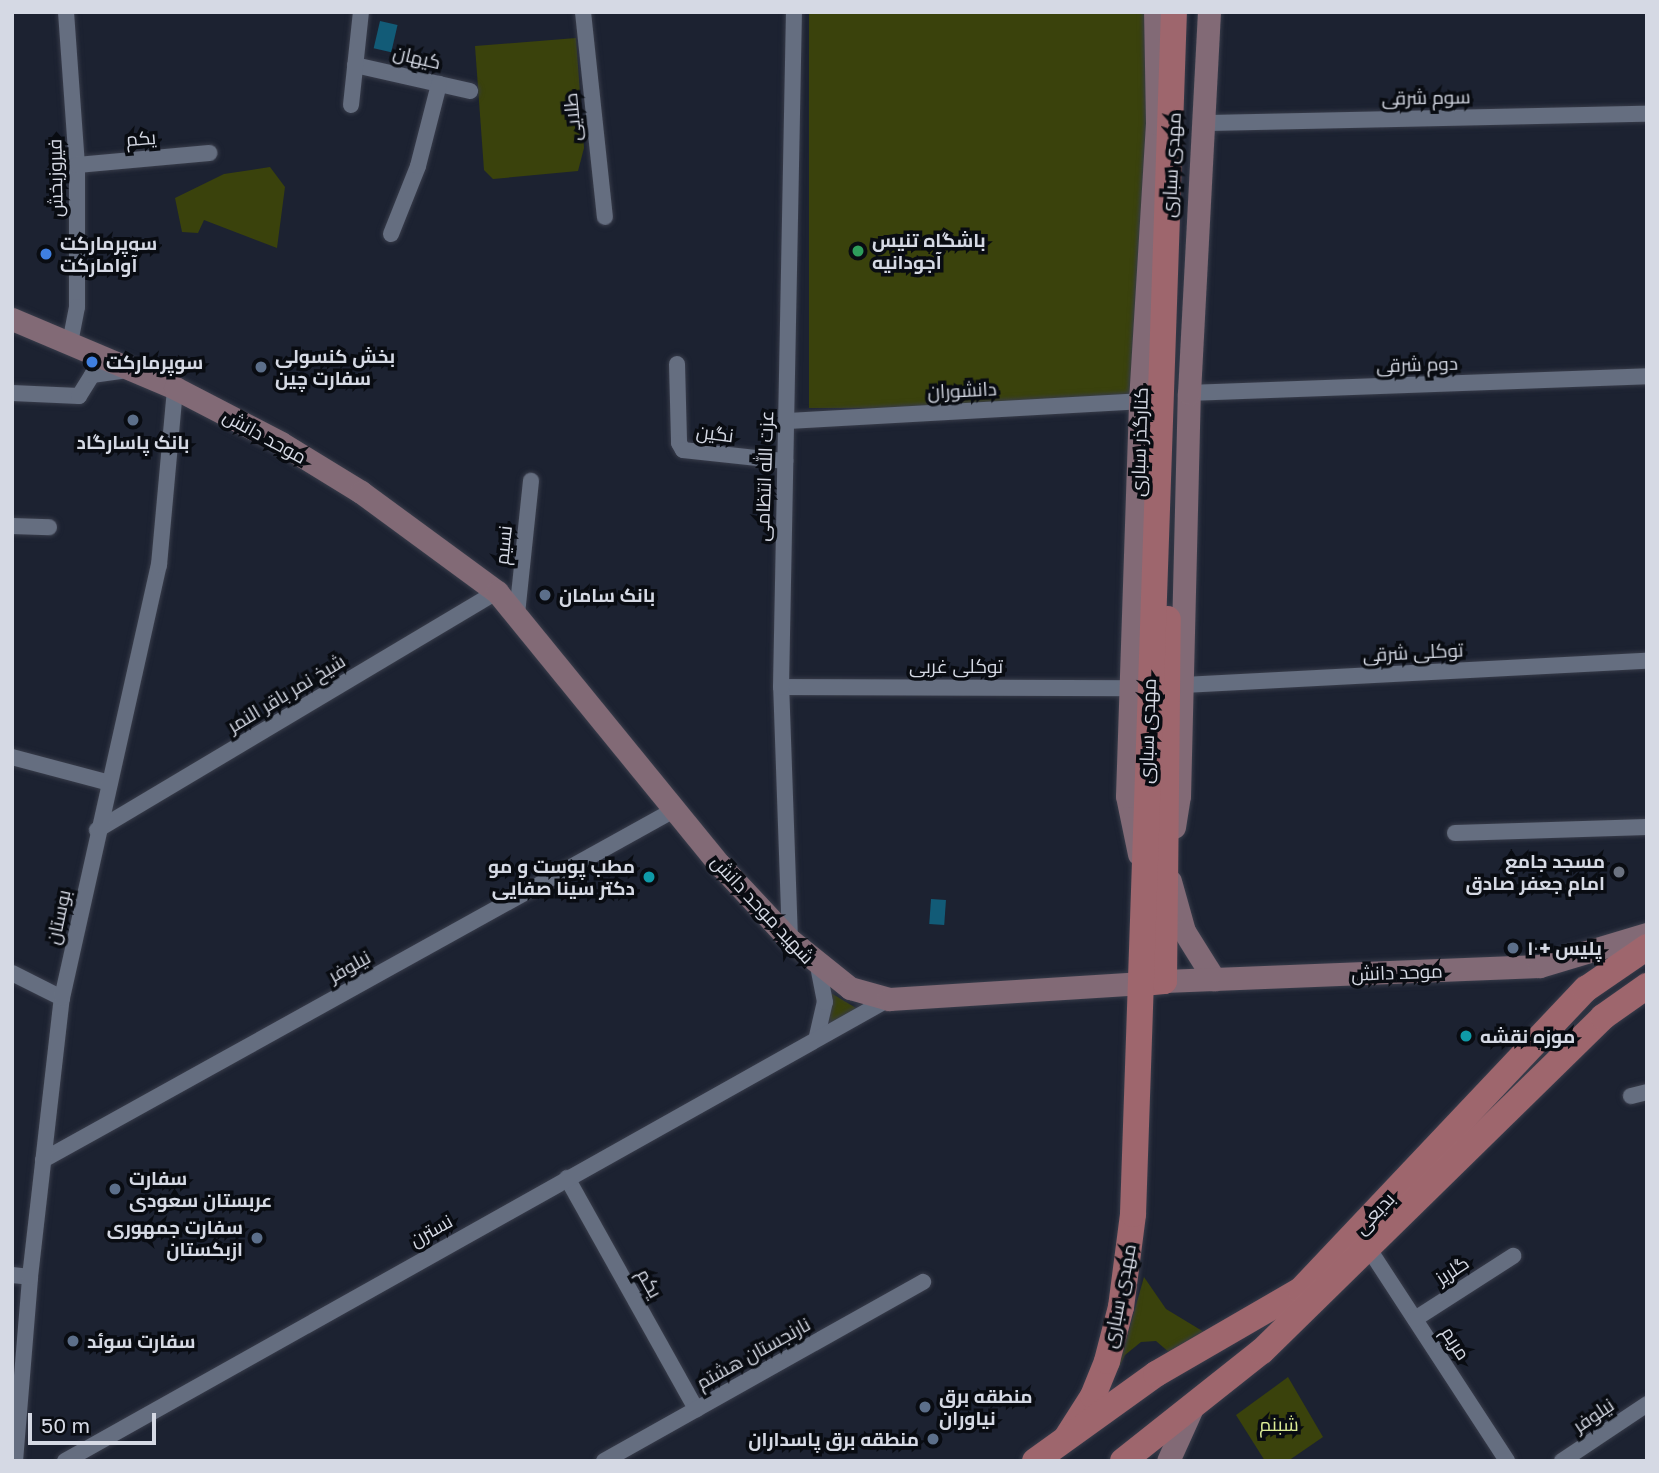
<!DOCTYPE html>
<meta charset="utf-8">
<style>
body{margin:0}
#map{position:relative;width:1659px;height:1473px;overflow:hidden;background:#1c2231;font-family:"Golos Text",Cairo,sans-serif}
div>[style]{position:absolute}
.green>*{inset:0;background:#3a420c;transform-origin:0 0}
.water>*{inset:0;background:#125b77;transform-origin:0 0}
.roads{filter:drop-shadow(0 0 2px #383c4a) drop-shadow(0 0 2px #383c4a)}
.minor>*{height:16px;margin:-8px;padding:0 8px;transform-origin:8px;border-radius:8px;background:#656e80}
.secondary>*{height:23px;margin:-11.5px;padding:0 11.5px;transform-origin:11.5px;border-radius:11.5px;background:#826a76}
.primary>*{height:26px;margin:-13px;padding:0 13px;transform-origin:13px;border-radius:13px;background:#9e666d}
.dots>*{width:19px;height:19px;translate:-50% -50%;box-sizing:border-box;border:4px solid #090c12;border-radius:50%}
span{translate:-50% -50%;white-space:nowrap;text-align:center;line-height:1.15;-webkit-text-stroke:7px #090c12;paint-order:stroke}
.street-label{font-size:19px;color:#d5d9e4}
.poi-label{font-size:19px;color:#d5d9e4;font-weight:700}
.left{translate:0 -50%;text-align:left}
.right{translate:-100% -50%;text-align:right}
.park-label{font-size:19px;color:#dbeb95}
.frame{position:absolute;inset:0;border:14px solid #d5d9e4;pointer-events:none}
.scale{position:absolute;left:28px;top:1413px;width:128px;height:32px;box-sizing:border-box;border:4px solid #d5d9e4;border-top:0;padding-left:9px;font-size:21px;line-height:24px;white-space:nowrap;color:#d5d9e4;-webkit-text-stroke:5px #090c12;paint-order:stroke}
</style>
<div id="map">
<div class="green">
<div style="left:809px;top:12px;width:339px;height:396px"></div>
<div style="clip-path:polygon(576px 38px,584px 148px,578px 171px,493px 179px,484px 170px,475px 46px)"></div>
<div style="clip-path:polygon(270px 167px,285px 187px,277px 248px,204px 220px,198px 233px,182px 232px,175px 198px,224px 174px)"></div>
<div style="clip-path:polygon(831px 993px,856px 1008px,851px 1014px,824px 1025px)"></div>
<div style="clip-path:polygon(1144px 1277px,1166px 1309px,1204px 1332px,1170px 1353px,1156px 1341px,1141px 1342px,1125px 1355px,1117px 1372px)"></div>
<div style="clip-path:polygon(1288px 1377px,1323px 1437px,1288px 1461px,1265px 1461px,1236px 1415px)"></div>
</div>
<div class="water">
<div style="left:380px;top:21px;width:18px;height:28px;rotate:13deg"></div>
<div style="left:931px;top:899px;width:15px;height:25px;rotate:4deg"></div>
</div>
<div class="roads">
<div class="minor">
<div style="left:66px;top:12px;width:153px;rotate:85.9deg"></div>
<div style="left:77px;top:165px;width:142px;rotate:90deg"></div>
<div style="left:77px;top:307px;width:37px;rotate:101deg"></div>
<div style="left:583px;top:12px;width:206px;rotate:83.9deg"></div>
<div style="left:355px;top:65px;width:118px;rotate:12.7deg"></div>
<div style="left:351px;top:105px;width:94px;rotate:-83.9deg"></div>
<div style="left:1205px;top:123px;width:442px;rotate:-1.2deg"></div>
<div style="left:77px;top:165px;width:133px;rotate:-5.2deg"></div>
<div style="left:391px;top:234px;width:73px;rotate:-68.3deg"></div>
<div style="left:418px;top:166px;width:85px;rotate:-75.6deg"></div>
<div style="left:677px;top:364px;width:79px;rotate:88.5deg"></div>
<div style="left:679px;top:443px;width:8px;rotate:60deg"></div>
<div style="left:683px;top:450px;width:103px;rotate:6.2deg"></div>
<div style="left:12px;top:393px;width:67px;rotate:2.6deg"></div>
<div style="left:79px;top:396px;width:25px;rotate:-58deg"></div>
<div style="left:92px;top:375px;width:36px;rotate:-8deg"></div>
<div style="left:1189px;top:393px;width:458px;rotate:-2.1deg"></div>
<div style="left:787px;top:421px;width:354px;rotate:-3.2deg"></div>
<div style="left:12px;top:526px;width:37px;rotate:2deg"></div>
<div style="left:517px;top:614px;width:134px;rotate:-84deg"></div>
<div style="left:1182px;top:685px;width:466px;rotate:-3deg"></div>
<div style="left:781px;top:687px;width:349px;rotate:0.2deg"></div>
<div style="left:12px;top:757px;width:101px;rotate:14.9deg"></div>
<div style="left:97px;top:830px;width:465px;rotate:-30.8deg"></div>
<div style="left:1455px;top:833px;width:192px;rotate:-1.8deg"></div>
<div style="left:790px;top:940px;width:253px;rotate:-92deg"></div>
<div style="left:781px;top:687px;width:675px;rotate:-88.9deg"></div>
<div style="left:12px;top:973px;width:56px;rotate:26.6deg"></div>
<div style="left:817px;top:1036px;width:35px;rotate:-77deg"></div>
<div style="left:825px;top:1002px;width:36px;rotate:-101deg"></div>
<div style="left:1631px;top:1096px;width:16px;rotate:-14deg"></div>
<div style="left:43px;top:1160px;width:722px;rotate:-29.02deg"></div>
<div style="left:567px;top:1178px;width:265px;rotate:60.8deg"></div>
<div style="left:1369px;top:1249px;width:253px;rotate:56.9deg"></div>
<div style="left:12px;top:1275px;width:18px;rotate:6deg"></div>
<div style="left:1415px;top:1319px;width:117px;rotate:-32.7deg"></div>
<div style="left:15px;top:1461px;width:185px;rotate:-85.3deg"></div>
<div style="left:30px;top:1277px;width:281px;rotate:-83.5deg"></div>
<div style="left:62px;top:998px;width:444px;rotate:-77.4deg"></div>
<div style="left:159px;top:565px;width:178px;rotate:-84.8deg"></div>
<div style="left:65px;top:1461px;width:945px;rotate:-29.28deg"></div>
<div style="left:604px;top:1461px;width:366px;rotate:-29.3deg"></div>
<div style="left:1562px;top:1461px;width:102px;rotate:-33.8deg"></div>
</div>
<div class="secondary">
<div style="left:12px;top:319px;width:177px;rotate:22.9deg"></div>
<div style="left:175px;top:388px;width:119px;rotate:27.4deg"></div>
<div style="left:281px;top:443px;width:94px;rotate:31.5deg"></div>
<div style="left:361px;top:492px;width:169px;rotate:36.3deg"></div>
<div style="left:497px;top:592px;width:353px;rotate:50.8deg"></div>
<div style="left:720px;top:865px;width:103px;rotate:47deg"></div>
<div style="left:790px;top:940px;width:77px;rotate:38.7deg"></div>
<div style="left:850px;top:988px;width:41px;rotate:15.8deg"></div>
<div style="left:889px;top:999px;width:255px;rotate:-3.6deg"></div>
<div style="left:1174px;top:827px;width:31px;rotate:-81deg"></div>
<div style="left:1179px;top:796px;width:403px;rotate:-88.6deg"></div>
<div style="left:1189px;top:393px;width:382px;rotate:-87deg"></div>
<div style="left:1139px;top:854px;width:59px;rotate:-101.7deg"></div>
<div style="left:1127px;top:796px;width:395px;rotate:-88.1deg"></div>
<div style="left:1140px;top:401px;width:279px;rotate:-86.5deg"></div>
<div style="left:1157px;top:123px;width:111px;rotate:-91deg"></div>
<div style="left:1170px;top:881px;width:52px;rotate:74.4deg"></div>
<div style="left:1184px;top:931px;width:57px;rotate:58deg"></div>
<div style="left:1164px;top:981px;width:376px;rotate:-2.3deg"></div>
<div style="left:1540px;top:966px;width:112px;rotate:-16.7deg"></div>
<div style="left:1168px;top:1461px;width:56px;rotate:-65.7deg"></div>
</div>
<div class="primary">
<div style="left:1143px;top:983px;width:21px;rotate:-5deg"></div>
<div style="left:1164px;top:981px;width:362px;rotate:-89.4deg"></div>
<div style="left:1067px;top:1437px;width:49px;rotate:-57.6deg"></div>
<div style="left:1093px;top:1396px;width:38px;rotate:-68deg"></div>
<div style="left:1107px;top:1361px;width:56px;rotate:-75.5deg"></div>
<div style="left:1121px;top:1307px;width:94px;rotate:-82.6deg"></div>
<div style="left:1133px;top:1214px;width:1203px;rotate:-88.05deg"></div>
<div style="left:1035px;top:1461px;width:149px;rotate:-35.7deg"></div>
<div style="left:1156px;top:1374px;width:168px;rotate:-30.1deg"></div>
<div style="left:1301px;top:1290px;width:415px;rotate:-46.6deg"></div>
<div style="left:1586px;top:989px;width:74px;rotate:-34.5deg"></div>
<div style="left:1123px;top:1461px;width:177px;rotate:-38.4deg"></div>
<div style="left:1262px;top:1351px;width:477px;rotate:-44.4deg"></div>
<div style="left:1603px;top:1017px;width:54px;rotate:-35.2deg"></div>
</div>
</div>
<div class="dots">
<div style="left:858px;top:251px;background:#2e9e5b"></div>
<div style="left:46px;top:254px;background:#3f7fe0"></div>
<div style="left:92px;top:362px;background:#3f7fe0"></div>
<div style="left:261px;top:367px;background:#5c6f8a"></div>
<div style="left:133px;top:420px;background:#5c6f8a"></div>
<div style="left:545px;top:595px;background:#5c6f8a"></div>
<div style="left:1619px;top:872px;background:#6b7280"></div>
<div style="left:649px;top:877px;background:#0f9aa8"></div>
<div style="left:1513px;top:948px;background:#5c6f8a"></div>
<div style="left:1466px;top:1036px;background:#0f9aa8"></div>
<div style="left:115px;top:1189px;background:#5c6f8a"></div>
<div style="left:257px;top:1238px;background:#5c6f8a"></div>
<div style="left:73px;top:1341px;background:#5c6f8a"></div>
<div style="left:925px;top:1407px;background:#5c6f8a"></div>
<div style="left:933px;top:1439px;background:#5c6f8a"></div>
</div>
<div class="street-label">
<span style="left:417px;top:57px;rotate:13deg">کیهان</span>
<span style="left:1426px;top:97px;rotate:-1deg">سوم شرقی</span>
<span style="left:572px;top:117px;rotate:-95deg">طلایی</span>
<span style="left:141px;top:138px;rotate:-5deg">یکم</span>
<span style="left:1171px;top:165px;rotate:-87deg">مهدی سباری</span>
<span style="left:55px;top:178px;rotate:-91deg">فیروزبخش</span>
<span style="left:1417px;top:364px;rotate:-2deg">دوم شرقی</span>
<span style="left:962px;top:390px;rotate:-3deg">دانشوران</span>
<span style="left:715px;top:433px;rotate:7deg">نگین</span>
<span style="left:265px;top:436px;rotate:29deg">موحد دانش</span>
<span style="left:1139px;top:442px;rotate:-88deg">کنارگذر سباری</span>
<span style="left:764px;top:476px;rotate:-88deg">عزت الله انتظامی</span>
<span style="left:503px;top:545px;rotate:-84deg">نسیم</span>
<span style="left:1413px;top:652px;rotate:-3deg">توکلی شرقی</span>
<span style="left:956px;top:666px">توکلی غربی</span>
<span style="left:286px;top:693px;rotate:-31deg">شیخ نمر باقر النمر</span>
<span style="left:1147px;top:731px;rotate:-88deg">مهدی سباری</span>
<span style="left:763px;top:909px;rotate:47deg">شهید موحد دانش</span>
<span style="left:58px;top:917px;rotate:-78deg">بوستان</span>
<span style="left:349px;top:966px;rotate:-29deg">نیلوفر</span>
<span style="left:1397px;top:972px;rotate:-2deg">موحد دانش</span>
<span style="left:1374px;top:1213px;rotate:-47deg">بدیعی</span>
<span style="left:431px;top:1230px;rotate:-29deg">نسترن</span>
<span style="left:1452px;top:1270px;rotate:-33deg">گلریز</span>
<span style="left:650px;top:1283px;rotate:61deg">یکم</span>
<span style="left:1119px;top:1296px;rotate:-79deg">مهدی سباری</span>
<span style="left:1456px;top:1343px;rotate:57deg">مریم</span>
<span style="left:753px;top:1353px;rotate:-29deg">نارنجستان هشتم</span>
<span style="left:1593px;top:1415px;rotate:-34deg">نیلوفر</span>
</div>
<div class="poi-label">
<span class="left" style="left:872px;top:251px">باشگاه تنیس<br>آجودانیه</span>
<span class="left" style="left:60px;top:254px">سوپرمارکت<br>آوامارکت</span>
<span class="left" style="left:275px;top:367px">بخش کنسولی<br>سفارت چین</span>
<span class="left" style="left:106px;top:362px">سوپرمارکت</span>
<span style="left:133px;top:442px">بانک پاسارگاد</span>
<span class="left" style="left:559px;top:595px">بانک سامان</span>
<span class="right" style="left:1605px;top:872px">مسجد جامع<br>امام جعفر صادق</span>
<span class="right" style="left:635px;top:877px">مطب پوست و مو<br>دکتر سینا صفایی</span>
<span class="left" style="left:1527px;top:948px">پلیس +۱۰</span>
<span class="left" style="left:1480px;top:1036px">موزه نقشه</span>
<span class="left" style="left:129px;top:1189px">سفارت<br>عربستان سعودی</span>
<span class="right" style="left:243px;top:1238px">سفارت جمهوری<br>ازبکستان</span>
<span class="left" style="left:87px;top:1341px">سفارت سوئد</span>
<span class="left" style="left:939px;top:1407px">منطقه برق<br>نیاوران</span>
<span class="right" style="left:919px;top:1439px">منطقه برق پاسداران</span>
</div>
<div class="park-label">
<span style="left:1279px;top:1424px">شبنم</span>
</div>
<div class="frame"></div>
<div class="scale">50 m</div>
</div>
